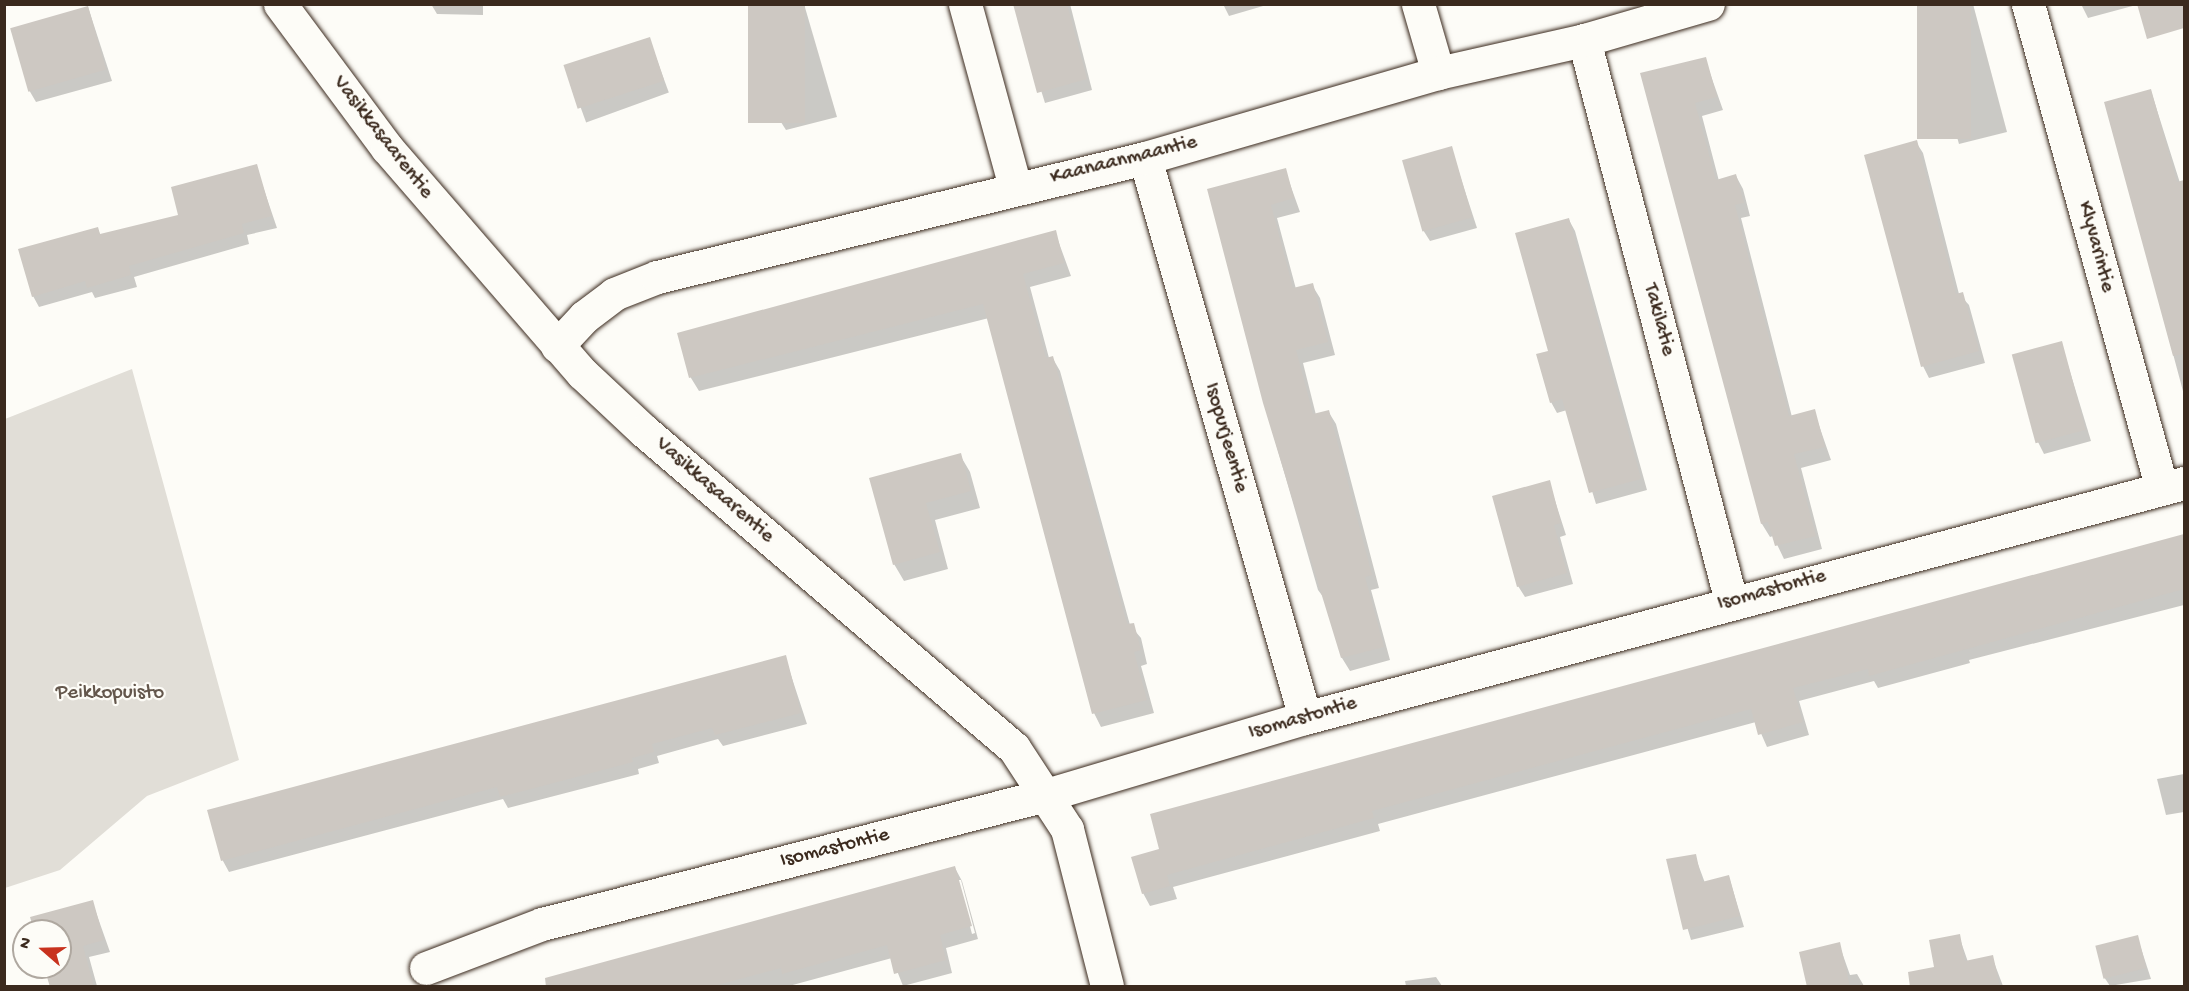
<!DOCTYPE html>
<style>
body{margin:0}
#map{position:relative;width:2189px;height:991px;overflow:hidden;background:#fdfcf7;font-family:"Gochi Hand",sans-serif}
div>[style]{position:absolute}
.green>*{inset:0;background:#e1ded7}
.shadow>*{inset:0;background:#0003;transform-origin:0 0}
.building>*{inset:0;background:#cdc8c2;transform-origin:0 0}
.roads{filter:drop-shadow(0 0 2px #3b2a1e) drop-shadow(0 0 2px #3b2a1e)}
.street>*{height:33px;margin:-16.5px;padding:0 16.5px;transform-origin:16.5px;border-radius:16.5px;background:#fdfcf7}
.secondary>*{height:33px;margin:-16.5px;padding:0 16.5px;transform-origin:16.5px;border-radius:16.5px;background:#fdfcf7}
span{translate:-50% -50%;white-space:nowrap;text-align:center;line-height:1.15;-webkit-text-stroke:4.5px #fdfcf7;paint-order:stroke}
.street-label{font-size:21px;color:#3b2a1e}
.park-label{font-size:21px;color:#64574c}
.frame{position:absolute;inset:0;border:6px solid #3b2a1e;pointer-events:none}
.north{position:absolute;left:12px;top:919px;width:60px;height:60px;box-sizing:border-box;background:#fdfcf7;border:2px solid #afa8a0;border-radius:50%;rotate:290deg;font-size:16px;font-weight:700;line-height:24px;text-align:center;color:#3b2a1e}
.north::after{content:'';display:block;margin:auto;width:21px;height:27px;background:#c8321e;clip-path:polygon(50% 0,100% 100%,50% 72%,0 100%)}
</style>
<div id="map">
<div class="green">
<div style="clip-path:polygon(132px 369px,239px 760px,147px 796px,60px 870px,5px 888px,5px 419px)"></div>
</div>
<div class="shadow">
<div style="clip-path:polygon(431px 4px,483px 4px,483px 15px,437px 14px)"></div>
<div style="clip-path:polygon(748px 4px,804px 4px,837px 117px,786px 130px,779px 119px)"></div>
<div style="clip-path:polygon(1014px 4px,1070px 4px,1092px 90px,1045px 103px)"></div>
<div style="clip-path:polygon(1223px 4px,1270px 4px,1229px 16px)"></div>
<div style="clip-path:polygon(1919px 4px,1973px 4px,2007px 132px,1959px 144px)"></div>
<div style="clip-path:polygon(2081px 4px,2140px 4px,2088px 18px)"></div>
<div style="clip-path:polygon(88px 7px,112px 81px,36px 102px,29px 90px)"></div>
<div style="left:649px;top:38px;width:58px;height:88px;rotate:70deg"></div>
<div style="clip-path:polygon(1705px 59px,1723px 110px,1702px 116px,1719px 181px,1736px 176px,1743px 189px,1750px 216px,1741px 218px,1792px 417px,1814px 411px,1831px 460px,1801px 468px,1822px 549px,1784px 559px,1773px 536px,1770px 537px,1762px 524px,1642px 74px)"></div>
<div style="clip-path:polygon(2151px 91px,2180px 183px,2184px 181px,2184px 395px,2106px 103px)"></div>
<div style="clip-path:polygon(1916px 142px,1923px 153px,1959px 294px,1969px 305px,1985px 363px,1929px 378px,1923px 366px)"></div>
<div style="clip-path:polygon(1451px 148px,1477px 228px,1430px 241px,1423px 230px)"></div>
<div style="clip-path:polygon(256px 166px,277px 228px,247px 235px,249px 244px,134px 277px,137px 287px,95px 298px,92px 292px,39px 307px,33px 296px,97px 228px,101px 236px,180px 216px)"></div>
<div style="clip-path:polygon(1285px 170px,1300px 212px,1277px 218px,1296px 289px,1312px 285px,1320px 298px,1335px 355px,1303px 363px,1316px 415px,1328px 411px,1336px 424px,1379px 588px,1371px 590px,1390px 660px,1350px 671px,1342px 658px,1327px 602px,1318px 590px,1264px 402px,1209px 190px)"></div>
<div style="clip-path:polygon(1569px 220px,1575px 231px,1647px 490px,1596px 504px,1567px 410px,1557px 413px,1551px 402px,1549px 352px)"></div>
<div style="clip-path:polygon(1055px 232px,1071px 276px,1030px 287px,1049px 358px,1052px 357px,1060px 371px,1130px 625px,1141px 638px,1147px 664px,1141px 666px,1154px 713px,1101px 727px,1094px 713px,989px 318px,699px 391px,691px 378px,679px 334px)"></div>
<div style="clip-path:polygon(2061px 342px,2091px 441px,2044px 454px,2038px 442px)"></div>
<div style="clip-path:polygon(960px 455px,970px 472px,980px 508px,935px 520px,948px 569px,904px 581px,894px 564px,871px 479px)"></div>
<div style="clip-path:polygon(1549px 482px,1566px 535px,1560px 537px,1573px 584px,1525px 597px,1518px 586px)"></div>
<div style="clip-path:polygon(2184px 536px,2184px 605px,1969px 660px,1970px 663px,1878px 688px,1874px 681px,1799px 701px,1809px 735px,1767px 747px,1756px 722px,1378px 824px,1380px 831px,1173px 887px,1177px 899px,1150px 906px,1143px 893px,1161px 850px,1152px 815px)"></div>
<div style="clip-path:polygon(785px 657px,807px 724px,723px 746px,718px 739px,657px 756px,659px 763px,638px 769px,639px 774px,508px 808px,503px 799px,229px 872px,223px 861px,209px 811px)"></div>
<div style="clip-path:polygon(2184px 774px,2184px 812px,2166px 815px,2157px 779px)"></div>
<div style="clip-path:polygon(1695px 856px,1705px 883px,1729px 877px,1744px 927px,1691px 940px,1667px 860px)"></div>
<div style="clip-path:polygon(evenodd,955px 868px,962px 881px,978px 939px,946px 948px,952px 973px,903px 986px,892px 958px,789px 986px,553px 986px,955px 868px,958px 880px,961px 880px,975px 933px,972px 934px,958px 880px)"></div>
<div style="clip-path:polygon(92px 901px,110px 952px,89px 957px,97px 986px,51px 986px,46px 967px,60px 967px,60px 931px,36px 931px)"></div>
<div style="clip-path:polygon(1959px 936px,1968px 962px,1992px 957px,2003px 986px,1940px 986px)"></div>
<div style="clip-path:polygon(2137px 936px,2151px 979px,2110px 986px,2104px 977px)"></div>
<div style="clip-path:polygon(1839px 944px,1850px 975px,1857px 974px,1864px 986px,1802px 986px,1808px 985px)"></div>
<div style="clip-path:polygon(1436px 977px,1442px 986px,1406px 986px,1405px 981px)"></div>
</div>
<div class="building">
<div style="left:748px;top:4px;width:57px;height:119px"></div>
<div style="clip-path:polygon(1013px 4px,1067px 4px,1087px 79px,1037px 93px)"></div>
<div style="left:1917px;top:4px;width:54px;height:135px"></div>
<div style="clip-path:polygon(2137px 4px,2184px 4px,2184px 28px,2147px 39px)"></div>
<div style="left:88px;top:6px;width:66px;height:81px;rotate:74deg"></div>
<div style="left:650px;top:37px;width:46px;height:91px;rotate:72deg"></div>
<div style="clip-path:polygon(1706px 57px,1717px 97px,1695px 103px,1716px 180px,1736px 174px,1744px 203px,1735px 205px,1789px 416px,1815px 409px,1825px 447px,1794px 454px,1816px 536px,1775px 546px,1768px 522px,1761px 524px,1640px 73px)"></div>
<div style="clip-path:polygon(2151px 89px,2177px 182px,2184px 180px,2184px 354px,2173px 356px,2104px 102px)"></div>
<div style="clip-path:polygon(1917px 140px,1956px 294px,1963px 292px,1979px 351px,1921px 367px,1864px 155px)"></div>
<div style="left:1452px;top:146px;width:74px;height:52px;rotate:74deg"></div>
<div style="clip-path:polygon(257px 164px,272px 216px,242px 224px,244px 233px,129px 266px,131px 275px,87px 288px,85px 281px,32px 297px,18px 249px,98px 227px,100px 234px,178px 215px,171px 187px)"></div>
<div style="clip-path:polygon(1286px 168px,1294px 198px,1271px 205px,1293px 288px,1313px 283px,1328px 342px,1296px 350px,1313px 414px,1329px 410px,1372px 575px,1365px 577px,1384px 647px,1341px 658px,1263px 403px,1207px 189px)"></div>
<div style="clip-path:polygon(1569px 218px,1641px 479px,1589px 493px,1562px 399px,1550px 403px,1536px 354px,1548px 351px,1515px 233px)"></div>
<div style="clip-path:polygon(1056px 230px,1064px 263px,1023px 274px,1046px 358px,1053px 356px,1127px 624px,1134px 623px,1141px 650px,1134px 652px,1147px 700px,1092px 714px,983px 304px,689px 378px,677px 333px)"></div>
<div style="left:2062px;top:341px;width:92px;height:52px;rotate:75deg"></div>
<div style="clip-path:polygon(961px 453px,971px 491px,926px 503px,940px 552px,893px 565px,869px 478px)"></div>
<div style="clip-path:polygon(1550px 480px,1561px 523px,1554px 525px,1567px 573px,1517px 587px,1492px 496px)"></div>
<div style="clip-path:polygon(2184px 534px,2184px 589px,1869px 676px,1868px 669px,1793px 688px,1803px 722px,1758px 735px,1751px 709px,1372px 811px,1374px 818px,1167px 875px,1170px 886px,1142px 894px,1131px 857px,1159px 849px,1150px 814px)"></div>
<div style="clip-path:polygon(786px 655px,801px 713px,715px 735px,712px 728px,652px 744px,654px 752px,632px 758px,633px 762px,500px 797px,497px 787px,221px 861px,207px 810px)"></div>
<div style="clip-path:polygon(1696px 854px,1702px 882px,1729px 875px,1740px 916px,1683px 930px,1666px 859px)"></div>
<div style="clip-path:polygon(955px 866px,972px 926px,940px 935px,946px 960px,894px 974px,887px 945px,782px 974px,781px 968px,710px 987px,546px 987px,545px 978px)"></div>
<div style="clip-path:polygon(93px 900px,104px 940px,83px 946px,94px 987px,50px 987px,44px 967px,60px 967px,60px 931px,34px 931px,30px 917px)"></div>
<div style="clip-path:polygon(1960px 934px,1965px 961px,1993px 955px,2000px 987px,1910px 987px,1908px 972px,1934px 967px,1929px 940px)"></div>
<div style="left:2138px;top:935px;width:34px;height:44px;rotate:76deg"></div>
<div style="clip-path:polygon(1840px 942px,1850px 987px,1807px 987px,1799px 952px)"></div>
</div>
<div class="roads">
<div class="street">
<div style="left:965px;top:4px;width:190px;rotate:74.7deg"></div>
<div style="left:1418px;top:4px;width:72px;rotate:73.8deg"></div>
<div style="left:2028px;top:4px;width:503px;rotate:74.56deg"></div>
<div style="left:1584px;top:40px;width:580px;rotate:75.32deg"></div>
<div style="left:1145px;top:158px;width:582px;rotate:74.05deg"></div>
<div style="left:426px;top:968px;width:124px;rotate:-20.8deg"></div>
<div style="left:542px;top:924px;width:520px;rotate:-14.36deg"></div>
<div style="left:1046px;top:795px;width:270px;rotate:-16.6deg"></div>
<div style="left:1305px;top:718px;width:910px;rotate:-14.97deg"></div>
</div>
<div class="secondary">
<div style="left:280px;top:4px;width:179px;rotate:53.4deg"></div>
<div style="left:387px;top:148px;width:298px;rotate:49.1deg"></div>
<div style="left:582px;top:373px;width:85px;rotate:43.1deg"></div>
<div style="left:644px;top:431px;width:487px;rotate:40.6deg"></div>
<div style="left:1014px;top:748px;width:97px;rotate:56.8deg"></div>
<div style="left:1067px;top:829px;width:162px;rotate:75.7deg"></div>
<div style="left:557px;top:346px;width:40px;rotate:-47deg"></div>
<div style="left:584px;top:317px;width:38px;rotate:-37deg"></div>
<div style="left:614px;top:294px;width:46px;rotate:-21.6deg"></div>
<div style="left:657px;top:277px;width:502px;rotate:-13.7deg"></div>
<div style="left:1145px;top:158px;width:305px;rotate:-16.2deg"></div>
<div style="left:1438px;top:73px;width:150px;rotate:-12.7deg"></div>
<div style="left:1584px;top:40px;width:129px;rotate:-16.2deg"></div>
</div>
</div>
<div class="street-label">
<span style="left:382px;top:138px;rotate:52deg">Vasikkasaarentie</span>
<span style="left:1124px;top:161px;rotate:-14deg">Kaanaanmaantie</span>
<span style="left:2095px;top:247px;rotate:75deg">Klyvarintie</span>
<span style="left:1658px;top:320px;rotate:75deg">Takilatie</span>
<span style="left:1225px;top:438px;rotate:74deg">Isopurjeentie</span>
<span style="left:714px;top:491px;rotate:41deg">Vasikkasaarentie</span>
<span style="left:1772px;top:591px;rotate:-15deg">Isomastontie</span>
<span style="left:1303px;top:719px;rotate:-16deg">Isomastontie</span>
<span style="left:835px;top:849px;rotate:-14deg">Isomastontie</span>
</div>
<div class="park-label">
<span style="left:110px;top:694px">Peikkopuisto</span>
</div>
<div class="frame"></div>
<div class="north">N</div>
</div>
